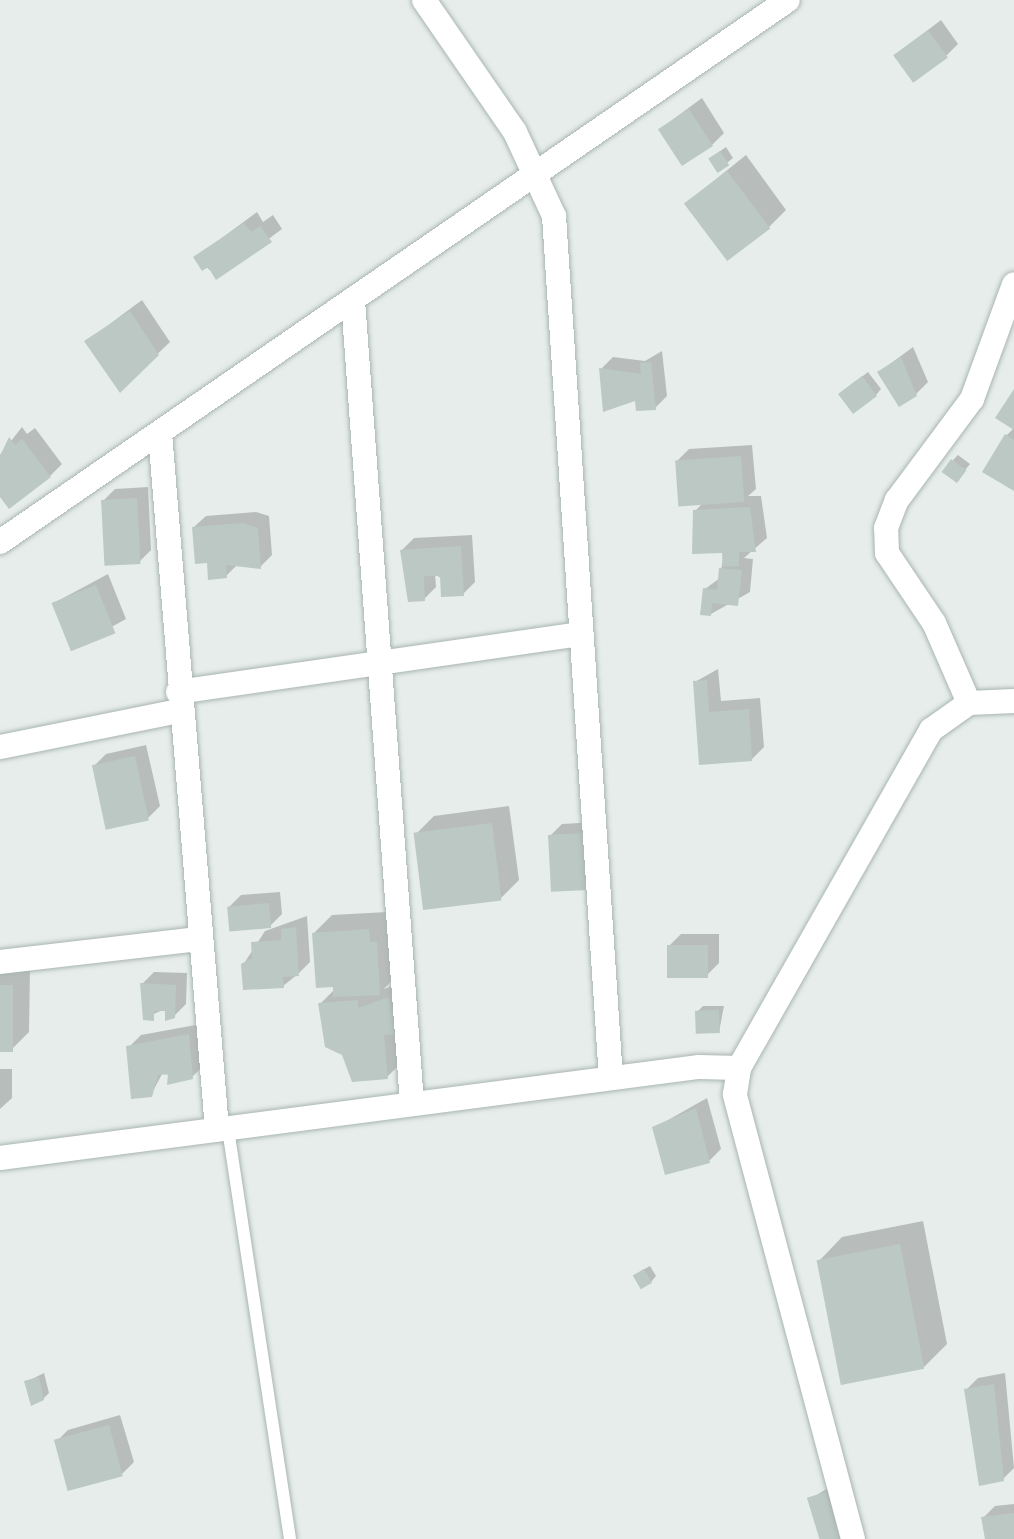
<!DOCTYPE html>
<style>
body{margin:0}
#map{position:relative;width:1014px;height:1539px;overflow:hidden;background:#e6edea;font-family:Ubuntu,sans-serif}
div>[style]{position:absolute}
.shadow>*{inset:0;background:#0003}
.building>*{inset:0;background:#bbc8c3;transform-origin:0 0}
.roads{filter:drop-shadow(0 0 2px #a9b5b1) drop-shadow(0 0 2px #a9b5b1)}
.lane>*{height:12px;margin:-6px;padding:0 6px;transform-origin:6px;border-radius:6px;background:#fff}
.street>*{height:24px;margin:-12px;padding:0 12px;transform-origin:12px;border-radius:12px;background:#fff}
span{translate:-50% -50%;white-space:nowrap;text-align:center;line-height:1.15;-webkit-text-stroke:6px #f6faf8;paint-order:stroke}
</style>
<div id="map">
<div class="shadow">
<div style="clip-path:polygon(941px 20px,958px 44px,946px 56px,895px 55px)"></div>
<div style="clip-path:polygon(702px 98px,724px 133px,712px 145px,660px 129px)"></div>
<div style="clip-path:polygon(726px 147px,733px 158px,718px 170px,716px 154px)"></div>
<div style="clip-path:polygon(746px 155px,786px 210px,768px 228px,685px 204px)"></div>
<div style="clip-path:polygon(257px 212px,263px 222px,273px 215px,282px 229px,217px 277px,196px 257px)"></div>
<div style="clip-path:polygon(142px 300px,170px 342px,120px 390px,87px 341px)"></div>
<div style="clip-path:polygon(913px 347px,928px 382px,916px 394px,879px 372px)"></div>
<div style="clip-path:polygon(662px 351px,667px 396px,655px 408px,601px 369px,613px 357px,645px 361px)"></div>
<div style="clip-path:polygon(868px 372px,881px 389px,876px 395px,846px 389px)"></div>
<div style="clip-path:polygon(1014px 392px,1014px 488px,1006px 436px,1014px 428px)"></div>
<div style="clip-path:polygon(22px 427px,27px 434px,35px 428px,62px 464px,50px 476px,0 493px,0 455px)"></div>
<div style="clip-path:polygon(752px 445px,756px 489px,748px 496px,761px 496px,767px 538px,744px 558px,753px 559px,750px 592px,711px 614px,705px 589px,720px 578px,724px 551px,695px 511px,703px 503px,677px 461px,689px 449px)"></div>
<div style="clip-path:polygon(958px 455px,970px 464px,961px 475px,953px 460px)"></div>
<div style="clip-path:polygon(148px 487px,151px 550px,139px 562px,103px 501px,115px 489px)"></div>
<div style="clip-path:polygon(256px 512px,269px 516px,272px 555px,260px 567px,238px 564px,226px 576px,208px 561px,194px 527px,206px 516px)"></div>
<div style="clip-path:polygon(472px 535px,475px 582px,463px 594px,435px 574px,436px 587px,424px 599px,402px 550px,414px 538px)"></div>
<div style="clip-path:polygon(108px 574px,126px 619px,73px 648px,54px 603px)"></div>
<div style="clip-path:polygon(718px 669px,721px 701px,760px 698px,764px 747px,752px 759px,701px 763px,695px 682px)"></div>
<div style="clip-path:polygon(146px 745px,160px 806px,148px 818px,94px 766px,106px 754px)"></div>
<div style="clip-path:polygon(509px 806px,519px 880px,501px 898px,416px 834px,434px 816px)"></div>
<div style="clip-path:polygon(597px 822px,587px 888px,550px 836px,562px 824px)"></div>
<div style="clip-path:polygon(280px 892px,282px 914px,270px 926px,229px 907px,241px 895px)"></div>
<div style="clip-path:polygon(387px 912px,397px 975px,384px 989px,407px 980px,405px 1059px,387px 1077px,320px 1004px,335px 989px,314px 933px,332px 915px)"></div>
<div style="clip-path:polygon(307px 916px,310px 962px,298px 974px,283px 986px,243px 965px,265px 931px)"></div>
<div style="clip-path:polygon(681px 934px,719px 934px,719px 963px,707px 975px,669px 946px)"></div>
<div style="clip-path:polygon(0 967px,30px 968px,29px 1032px,11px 1050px,0 1050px)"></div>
<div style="clip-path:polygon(154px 972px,187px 973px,186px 1004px,174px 1016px,167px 1008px,145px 1018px,142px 984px)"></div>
<div style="clip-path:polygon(703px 1006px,724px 1006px,719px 1032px,697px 1012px)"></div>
<div style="clip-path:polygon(201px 1024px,204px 1065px,192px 1077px,162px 1074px,151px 1095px,129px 1047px,141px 1035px)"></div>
<div style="clip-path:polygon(0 1069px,12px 1069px,12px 1098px,0 1109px)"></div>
<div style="clip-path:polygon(707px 1098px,721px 1149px,709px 1161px,654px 1128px)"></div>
<div style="clip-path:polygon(923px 1221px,947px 1344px,924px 1367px,819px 1261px,842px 1237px)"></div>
<div style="clip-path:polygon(650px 1266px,656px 1276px,651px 1282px,641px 1271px)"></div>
<div style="clip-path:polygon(44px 1373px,49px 1393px,43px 1399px,26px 1382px)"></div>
<div style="clip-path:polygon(1005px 1373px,1014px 1468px,1003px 1479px,966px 1390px,978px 1378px)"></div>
<div style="clip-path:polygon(120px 1415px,134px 1462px,122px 1474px,56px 1442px,68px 1430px)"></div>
<div style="clip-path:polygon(838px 1482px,855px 1539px,821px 1539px,810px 1499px)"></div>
<div style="clip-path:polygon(1014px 1504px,1014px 1539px,987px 1539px,983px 1518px,995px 1506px)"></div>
</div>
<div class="building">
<div style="left:928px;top:30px;width:34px;height:43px;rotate:54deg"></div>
<div style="left:689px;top:109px;width:44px;height:37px;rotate:57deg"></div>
<div style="left:720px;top:151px;width:17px;height:14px;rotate:57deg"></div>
<div style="left:727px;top:171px;width:72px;height:54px;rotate:53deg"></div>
<div style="clip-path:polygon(244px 223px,251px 232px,260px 226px,272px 242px,216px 280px,208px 267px,202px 271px,193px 257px)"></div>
<div style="clip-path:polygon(130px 311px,159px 355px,120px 393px,84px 341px)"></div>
<div style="clip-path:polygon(901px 357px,917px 396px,899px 407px,877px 372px)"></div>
<div style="clip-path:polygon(651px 362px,656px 410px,636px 411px,635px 401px,603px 412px,599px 368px,641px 374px,640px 363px)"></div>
<div style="left:862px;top:376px;width:25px;height:30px;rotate:53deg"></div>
<div style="clip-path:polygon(1014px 389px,1014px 430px,995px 418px)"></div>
<div style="clip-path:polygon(1005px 434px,1014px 440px,1014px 491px,982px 472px)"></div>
<div style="clip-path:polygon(9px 437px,15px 445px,22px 439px,51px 477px,9px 509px,0 497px,0 456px)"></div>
<div style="left:741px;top:456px;width:46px;height:66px;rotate:86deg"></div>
<div style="left:951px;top:459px;width:19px;height:16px;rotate:36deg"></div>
<div style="left:137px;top:498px;width:66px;height:36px;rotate:87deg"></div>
<div style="clip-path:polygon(750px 507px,756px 552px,739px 552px,739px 566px,723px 567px,722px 553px,692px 554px,693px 510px)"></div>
<div style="clip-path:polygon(243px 523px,258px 528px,261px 569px,226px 565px,227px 578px,208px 580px,207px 563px,195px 564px,192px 527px)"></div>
<div style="clip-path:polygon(461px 546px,464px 596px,441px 597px,440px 576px,424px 576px,425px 601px,408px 602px,400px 550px)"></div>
<div style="clip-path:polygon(719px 568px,742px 570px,738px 606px,712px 603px,711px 616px,700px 615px,703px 588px,717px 590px)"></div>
<div style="left:96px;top:585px;width:52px;height:48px;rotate:68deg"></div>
<div style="clip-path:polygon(707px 680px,709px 712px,749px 709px,752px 761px,699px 765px,693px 681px)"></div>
<div style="left:135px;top:756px;width:66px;height:44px;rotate:78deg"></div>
<div style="left:492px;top:823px;width:78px;height:79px;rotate:83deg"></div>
<div style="left:585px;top:833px;width:57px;height:37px;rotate:87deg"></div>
<div style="left:269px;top:903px;width:25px;height:42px;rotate:85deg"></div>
<div style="clip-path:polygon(296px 927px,299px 976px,283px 977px,284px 988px,243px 990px,241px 964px,252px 958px,251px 942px,281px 940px,281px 929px)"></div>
<div style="clip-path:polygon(369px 929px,370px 942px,377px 942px,380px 995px,333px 997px,333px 987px,316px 988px,312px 933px)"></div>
<div style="left:667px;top:945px;width:41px;height:33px"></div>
<div style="clip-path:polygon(140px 983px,176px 985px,175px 1018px,165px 1021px,165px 1011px,154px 1011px,154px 1021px,143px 1020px)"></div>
<div style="left:0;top:985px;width:13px;height:67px"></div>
<div style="clip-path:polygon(389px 997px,395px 1034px,384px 1035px,388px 1079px,352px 1082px,342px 1055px,325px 1047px,318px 1003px,358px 1000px,358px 1008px)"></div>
<div style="left:719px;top:1010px;width:23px;height:24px;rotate:88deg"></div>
<div style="clip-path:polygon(189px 1034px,193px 1079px,167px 1085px,168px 1074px,158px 1075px,152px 1097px,131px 1099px,126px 1046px)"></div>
<div style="clip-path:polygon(696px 1108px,710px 1163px,665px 1175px,652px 1127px)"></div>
<div style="left:900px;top:1244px;width:127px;height:85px;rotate:79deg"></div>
<div style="left:644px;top:1269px;width:16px;height:13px;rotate:60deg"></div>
<div style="clip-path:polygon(39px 1377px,44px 1400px,31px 1406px,24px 1381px)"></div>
<div style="clip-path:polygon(994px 1384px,1004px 1481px,979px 1486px,964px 1389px)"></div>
<div style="left:109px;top:1425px;width:53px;height:57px;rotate:75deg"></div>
<div style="left:826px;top:1492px;width:49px;height:20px;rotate:73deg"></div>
<div style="clip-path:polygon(1014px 1513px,1014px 1539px,985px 1539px,981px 1517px)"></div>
</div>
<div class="roads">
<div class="lane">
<div style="left:228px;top:1129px;width:415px;rotate:81.4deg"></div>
</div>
<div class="street">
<div style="left:424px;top:0;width:160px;rotate:55.4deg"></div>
<div style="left:515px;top:132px;width:93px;rotate:65.1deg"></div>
<div style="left:554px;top:216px;width:864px;rotate:86.22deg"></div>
<div style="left:353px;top:300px;width:806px;rotate:85.8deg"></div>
<div style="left:160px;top:433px;width:699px;rotate:85.32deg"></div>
<div style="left:0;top:542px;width:956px;rotate:-34.52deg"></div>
<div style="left:178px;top:692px;width:406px;rotate:-8.2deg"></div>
<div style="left:969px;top:703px;width:87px;rotate:-113.6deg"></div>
<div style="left:934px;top:623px;width:84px;rotate:-123.9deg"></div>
<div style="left:887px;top:553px;width:25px;rotate:-92deg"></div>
<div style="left:886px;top:528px;width:30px;rotate:-69deg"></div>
<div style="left:897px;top:500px;width:126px;rotate:-53.4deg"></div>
<div style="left:972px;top:399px;width:122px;rotate:-69.9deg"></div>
<div style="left:0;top:747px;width:183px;rotate:-11.4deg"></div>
<div style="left:0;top:962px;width:201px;rotate:-6.6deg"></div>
<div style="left:0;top:1158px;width:705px;rotate:-7.42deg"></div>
<div style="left:699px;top:1067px;width:40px;rotate:1.4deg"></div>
<div style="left:853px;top:1539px;width:460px;rotate:-104.9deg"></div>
<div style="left:735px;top:1094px;width:26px;rotate:-81deg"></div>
<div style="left:739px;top:1068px;width:389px;rotate:-60.4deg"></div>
<div style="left:931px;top:730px;width:47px;rotate:-35.4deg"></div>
<div style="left:969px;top:703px;width:45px;rotate:-2.5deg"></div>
</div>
</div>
</div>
